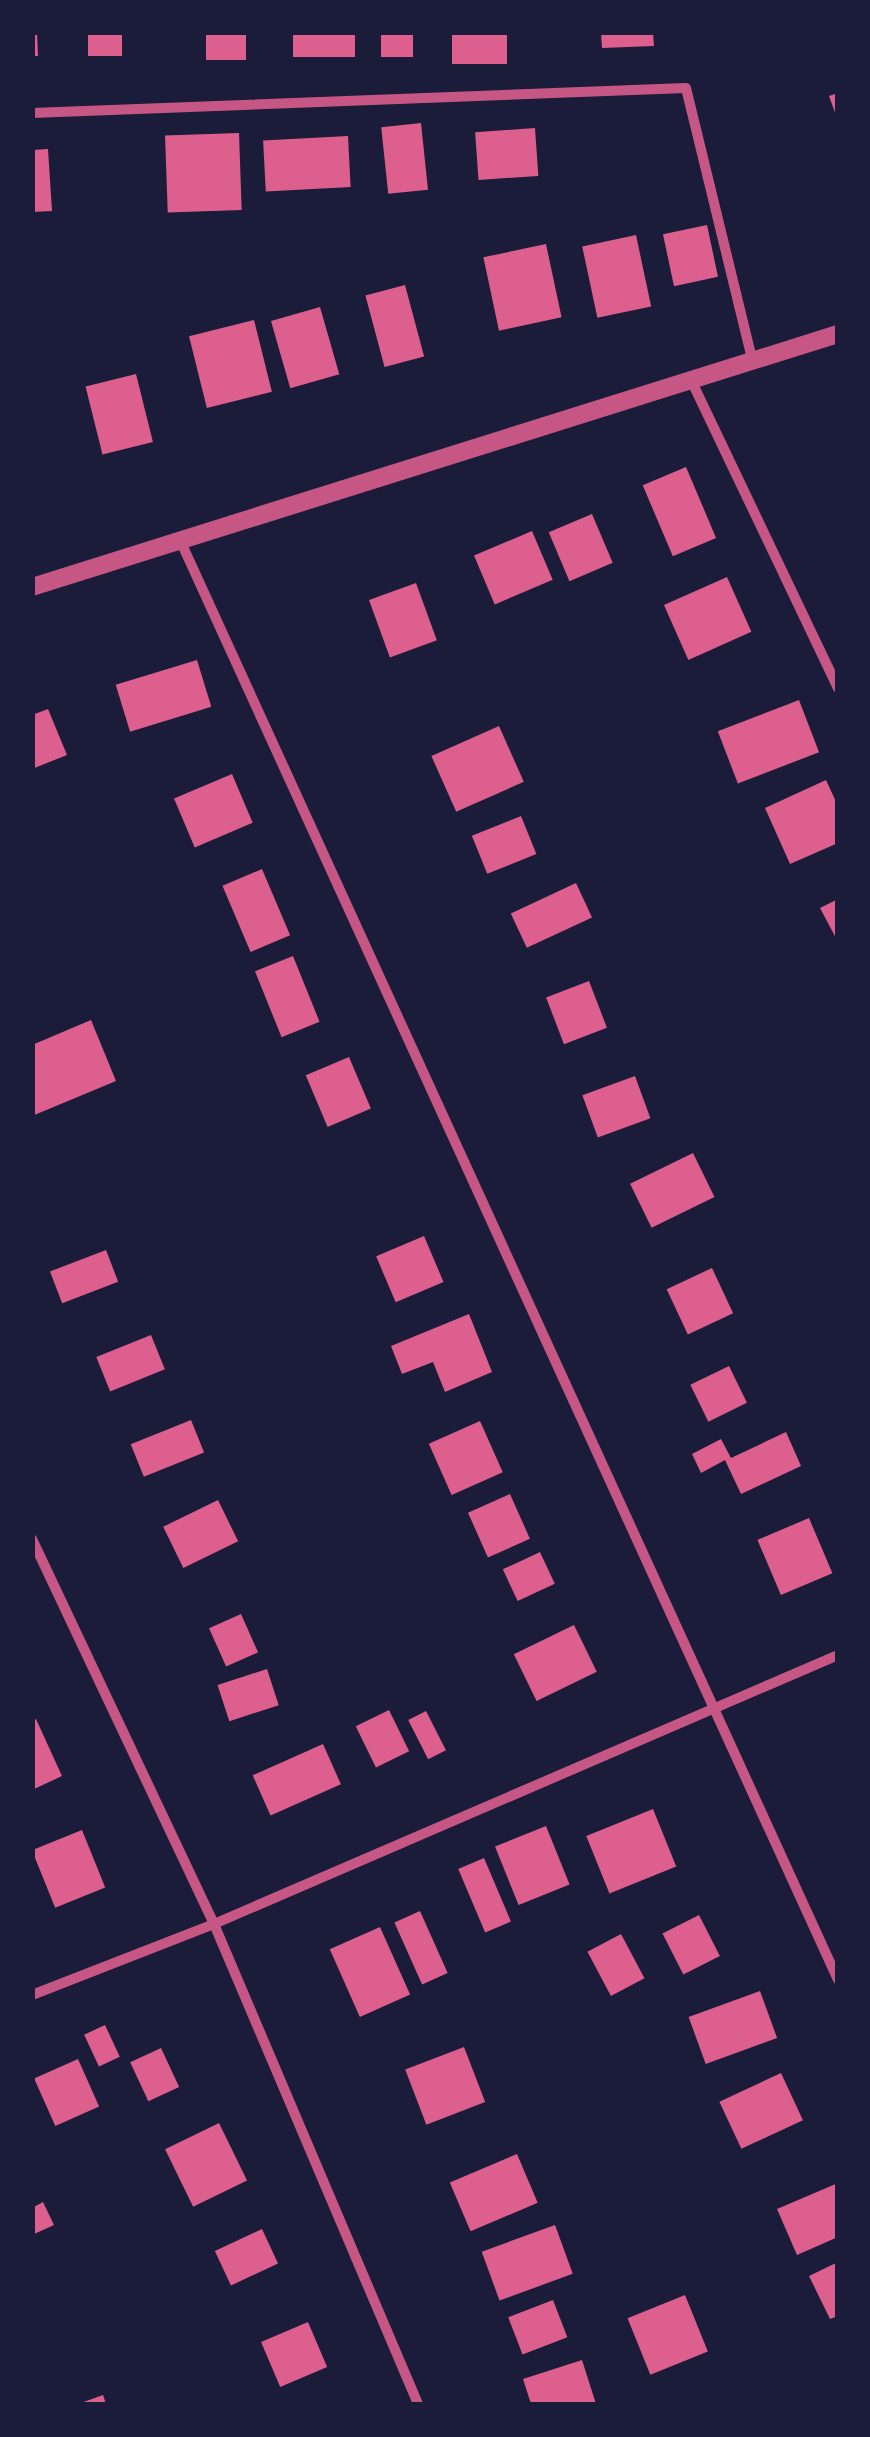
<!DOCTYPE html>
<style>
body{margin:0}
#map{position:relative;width:870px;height:2437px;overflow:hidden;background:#1b1b3a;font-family:"Work Sans",sans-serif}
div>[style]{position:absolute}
.building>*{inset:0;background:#dd5f8e;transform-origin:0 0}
.minor>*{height:10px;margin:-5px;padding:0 5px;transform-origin:5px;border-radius:5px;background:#c65784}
.tertiary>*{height:18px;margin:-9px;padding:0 9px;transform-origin:9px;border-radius:9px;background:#c65784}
span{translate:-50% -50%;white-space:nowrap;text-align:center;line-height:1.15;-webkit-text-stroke:9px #1b1b3a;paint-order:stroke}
.frame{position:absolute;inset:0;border:35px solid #1b1b3a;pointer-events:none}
</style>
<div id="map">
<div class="building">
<div style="clip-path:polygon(32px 32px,37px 32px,38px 56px,32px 56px)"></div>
<div style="left:88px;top:32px;width:34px;height:24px"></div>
<div style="left:206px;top:32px;width:40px;height:28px"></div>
<div style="left:293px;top:32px;width:62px;height:25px"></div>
<div style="left:381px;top:32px;width:32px;height:25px"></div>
<div style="left:452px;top:32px;width:55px;height:32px"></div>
<div style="clip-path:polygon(601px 32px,653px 32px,654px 46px,602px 48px)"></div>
<div style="clip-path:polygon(838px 93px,838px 118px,837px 118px,829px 96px)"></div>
<div style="left:421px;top:123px;width:67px;height:40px;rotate:84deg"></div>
<div style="left:535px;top:128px;width:48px;height:60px;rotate:86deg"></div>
<div style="left:239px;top:133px;width:77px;height:74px;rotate:88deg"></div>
<div style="left:348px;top:136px;width:51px;height:85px;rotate:87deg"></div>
<div style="clip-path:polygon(48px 149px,52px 211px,32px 212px,32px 150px)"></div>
<div style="left:707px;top:225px;width:53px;height:45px;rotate:78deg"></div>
<div style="left:636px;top:235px;width:73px;height:55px;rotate:78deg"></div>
<div style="left:546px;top:244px;width:75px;height:64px;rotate:78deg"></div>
<div style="left:405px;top:285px;width:74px;height:41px;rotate:75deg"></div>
<div style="left:320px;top:307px;width:70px;height:51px;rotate:74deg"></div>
<div style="left:254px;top:320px;width:74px;height:67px;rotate:76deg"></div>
<div style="left:136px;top:374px;width:70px;height:52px;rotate:76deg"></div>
<div style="left:686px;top:467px;width:77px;height:47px;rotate:67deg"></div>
<div style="left:592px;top:514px;width:53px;height:47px;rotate:67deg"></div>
<div style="left:532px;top:531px;width:53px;height:63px;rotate:67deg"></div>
<div style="left:727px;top:577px;width:60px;height:69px;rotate:66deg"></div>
<div style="left:416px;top:583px;width:61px;height:50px;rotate:70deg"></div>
<div style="left:197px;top:660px;width:49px;height:85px;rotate:73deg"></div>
<div style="left:799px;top:700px;width:56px;height:87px;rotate:69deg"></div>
<div style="clip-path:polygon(48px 709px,67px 755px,32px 769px,32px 715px)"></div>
<div style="left:499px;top:726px;width:61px;height:74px;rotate:66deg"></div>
<div style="left:232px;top:774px;width:53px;height:63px;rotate:67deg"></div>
<div style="clip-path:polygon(826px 780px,838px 806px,838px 843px,790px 864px,765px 808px)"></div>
<div style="left:521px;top:816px;width:41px;height:53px;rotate:68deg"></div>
<div style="left:262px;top:869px;width:72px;height:43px;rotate:67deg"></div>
<div style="left:576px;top:883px;width:38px;height:72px;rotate:65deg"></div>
<div style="clip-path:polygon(838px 899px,838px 942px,820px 908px)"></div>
<div style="left:293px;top:956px;width:71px;height:41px;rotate:68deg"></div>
<div style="left:589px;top:981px;width:50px;height:46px;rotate:69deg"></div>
<div style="clip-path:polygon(91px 1020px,116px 1081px,32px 1116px,32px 1045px)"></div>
<div style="left:349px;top:1057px;width:56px;height:47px;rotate:67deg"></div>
<div style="left:635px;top:1076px;width:45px;height:56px;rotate:70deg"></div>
<div style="left:693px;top:1153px;width:49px;height:70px;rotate:64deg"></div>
<div style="left:424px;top:1236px;width:50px;height:52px;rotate:67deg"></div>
<div style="left:106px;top:1250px;width:34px;height:60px;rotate:69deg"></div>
<div style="left:712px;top:1268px;width:50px;height:50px;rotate:65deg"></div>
<div style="clip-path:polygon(469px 1314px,492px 1372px,445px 1392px,433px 1362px,402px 1374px,391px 1346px)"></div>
<div style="left:151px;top:1335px;width:37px;height:59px;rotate:68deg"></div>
<div style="left:729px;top:1366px;width:41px;height:43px;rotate:64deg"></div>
<div style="left:191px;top:1420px;width:35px;height:65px;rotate:68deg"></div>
<div style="left:480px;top:1421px;width:56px;height:56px;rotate:66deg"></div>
<div style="clip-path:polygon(786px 1432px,801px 1466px,741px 1494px,725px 1460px,701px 1473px,692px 1454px,721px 1439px,731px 1458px)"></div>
<div style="left:510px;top:1494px;width:49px;height:46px;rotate:66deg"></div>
<div style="left:218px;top:1500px;width:46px;height:61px;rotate:64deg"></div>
<div style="left:809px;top:1518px;width:60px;height:56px;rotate:67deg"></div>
<div style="left:540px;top:1552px;width:35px;height:41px;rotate:65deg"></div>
<div style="left:241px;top:1614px;width:42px;height:35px;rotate:66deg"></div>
<div style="left:574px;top:1625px;width:52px;height:67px;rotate:64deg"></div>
<div style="left:267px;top:1669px;width:38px;height:52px;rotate:72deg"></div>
<div style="left:389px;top:1710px;width:46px;height:37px;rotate:64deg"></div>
<div style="left:426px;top:1711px;width:44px;height:20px;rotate:63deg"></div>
<div style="clip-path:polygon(36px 1719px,62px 1776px,32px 1790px,32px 1721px)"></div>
<div style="left:323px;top:1744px;width:44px;height:77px;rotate:66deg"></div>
<div style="left:653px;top:1809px;width:62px;height:72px;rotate:68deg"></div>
<div style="left:546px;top:1826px;width:63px;height:55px;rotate:68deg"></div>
<div style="left:82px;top:1830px;width:62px;height:54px;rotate:68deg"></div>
<div style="left:484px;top:1858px;width:69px;height:28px;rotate:67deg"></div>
<div style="left:420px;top:1911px;width:68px;height:28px;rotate:66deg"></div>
<div style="left:699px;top:1915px;width:46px;height:41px;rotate:63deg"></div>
<div style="left:380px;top:1927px;width:74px;height:55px;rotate:66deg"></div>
<div style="left:621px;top:1934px;width:50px;height:38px;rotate:62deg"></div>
<div style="left:760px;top:1991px;width:50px;height:76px;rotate:70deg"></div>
<div style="left:105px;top:2025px;width:35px;height:23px;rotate:65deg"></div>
<div style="left:464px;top:2047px;width:59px;height:63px;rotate:69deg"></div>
<div style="left:161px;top:2048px;width:43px;height:34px;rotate:65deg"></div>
<div style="left:78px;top:2059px;width:52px;height:48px;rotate:66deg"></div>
<div style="left:781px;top:2073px;width:52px;height:68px;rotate:65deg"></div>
<div style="left:219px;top:2123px;width:64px;height:60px;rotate:64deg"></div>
<div style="left:517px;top:2154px;width:53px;height:73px;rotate:67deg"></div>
<div style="clip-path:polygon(838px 2183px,838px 2237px,797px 2255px,777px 2209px)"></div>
<div style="clip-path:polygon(43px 2202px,54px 2225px,32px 2235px,32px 2208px)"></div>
<div style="left:555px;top:2225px;width:52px;height:78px;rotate:70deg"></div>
<div style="left:262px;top:2229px;width:38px;height:52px;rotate:65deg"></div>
<div style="clip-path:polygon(838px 2262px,838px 2316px,830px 2319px,809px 2276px)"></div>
<div style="left:685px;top:2295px;width:61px;height:62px;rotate:68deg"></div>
<div style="left:553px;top:2300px;width:40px;height:48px;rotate:69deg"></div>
<div style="left:308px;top:2322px;width:49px;height:51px;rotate:67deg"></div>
<div style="clip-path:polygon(582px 2360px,596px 2404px,531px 2404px,523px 2379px)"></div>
<div style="clip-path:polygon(103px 2395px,106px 2404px,78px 2404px)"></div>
</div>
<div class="minor">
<div style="left:32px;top:113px;width:654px;rotate:-2.19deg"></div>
<div style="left:686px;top:88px;width:282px;rotate:76.3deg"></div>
<div style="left:692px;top:382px;width:339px;rotate:64.5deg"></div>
<div style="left:180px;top:540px;width:1583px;rotate:65.44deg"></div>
<div style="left:32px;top:1539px;width:426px;rotate:64.7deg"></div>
<div style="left:214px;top:1924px;width:522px;rotate:66.97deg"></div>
<div style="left:32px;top:1995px;width:195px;rotate:-21.3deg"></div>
<div style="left:214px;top:1924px;width:680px;rotate:-23.32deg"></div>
</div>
<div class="tertiary">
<div style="left:32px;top:587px;width:845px;rotate:-17.43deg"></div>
</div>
<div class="frame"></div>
</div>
